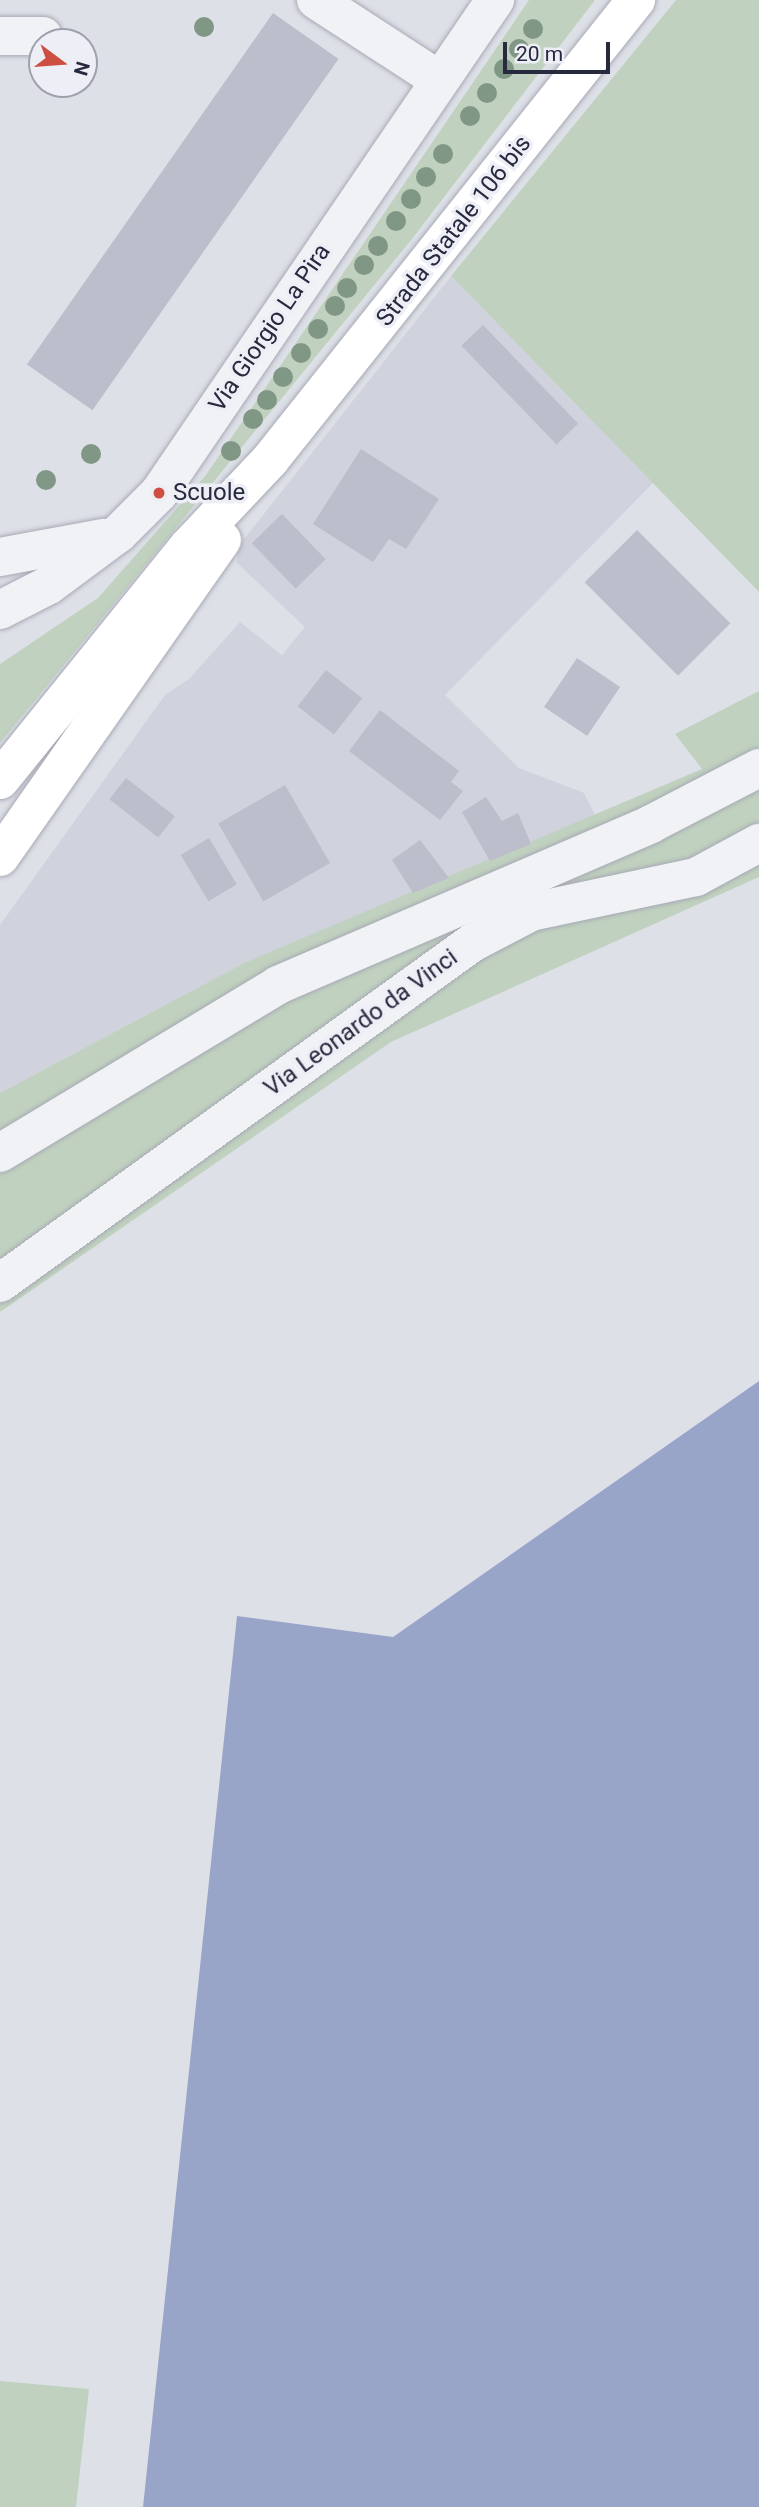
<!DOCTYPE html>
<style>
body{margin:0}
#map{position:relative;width:759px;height:2507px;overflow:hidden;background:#dee0e8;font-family:Roboto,sans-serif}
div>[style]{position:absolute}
.built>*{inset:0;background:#d0d2dd}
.green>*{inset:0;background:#c0d2bf}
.water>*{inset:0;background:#99a5c8}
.building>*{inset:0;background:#bcbecb;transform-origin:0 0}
.roads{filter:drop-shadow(0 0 2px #a7a9b5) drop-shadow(0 0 2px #a7a9b5)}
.street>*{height:38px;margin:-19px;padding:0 19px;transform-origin:19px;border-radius:19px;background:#f1f2f6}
.secondary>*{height:38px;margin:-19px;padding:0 19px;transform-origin:19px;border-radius:19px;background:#fff}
.trees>*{width:20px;height:20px;margin:-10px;border-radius:50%;background:#819786}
.dots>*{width:19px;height:19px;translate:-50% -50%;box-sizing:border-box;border:4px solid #eeeff6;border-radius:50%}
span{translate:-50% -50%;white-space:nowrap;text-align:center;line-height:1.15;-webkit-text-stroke:7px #eeeff6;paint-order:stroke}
.street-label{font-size:24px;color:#272a3f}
.poi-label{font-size:24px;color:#272a3f}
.left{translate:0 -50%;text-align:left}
.north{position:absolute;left:28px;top:28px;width:70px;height:70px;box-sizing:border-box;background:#eeeff6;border:2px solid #9ea0ad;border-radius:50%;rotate:106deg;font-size:19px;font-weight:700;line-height:28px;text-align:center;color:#272a3f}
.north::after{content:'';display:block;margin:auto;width:24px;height:32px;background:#cf4e42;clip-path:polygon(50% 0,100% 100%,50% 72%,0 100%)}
.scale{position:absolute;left:503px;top:42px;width:107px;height:32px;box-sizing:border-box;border:4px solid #272a3f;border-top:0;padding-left:9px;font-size:21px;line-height:24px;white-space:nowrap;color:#272a3f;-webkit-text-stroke:5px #eeeff6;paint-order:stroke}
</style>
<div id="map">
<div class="built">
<div style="clip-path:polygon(451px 276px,653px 483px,445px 695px,519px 768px,584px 793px,596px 817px,244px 963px,0 1093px,0 925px,165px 695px,189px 679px,240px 622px,282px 655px,305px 627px,237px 563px,238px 547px)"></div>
</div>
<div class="green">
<div style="clip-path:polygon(529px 0,595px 0,412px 239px,0 743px,0 664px,98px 598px,206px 475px)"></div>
<div style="clip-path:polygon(676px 0,759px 0,759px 592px,451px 276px)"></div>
<div style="clip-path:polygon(759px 691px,759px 877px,391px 1042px,0 1312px,0 1093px,244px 963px,702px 769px,675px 734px)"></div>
<div style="clip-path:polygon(0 2381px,89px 2389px,76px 2507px,0 2507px)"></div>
</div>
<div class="water">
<div style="clip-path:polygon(759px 1381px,759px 2507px,143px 2507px,237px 1616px,393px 1637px)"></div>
</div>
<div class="building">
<div style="left:273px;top:13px;width:80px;height:429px;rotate:35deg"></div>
<div style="left:483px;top:325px;width:137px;height:30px;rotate:46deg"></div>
<div style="clip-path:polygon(361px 449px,439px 499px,406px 549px,389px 539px,373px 562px,313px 524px)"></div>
<div style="left:282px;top:514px;width:63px;height:42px;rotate:46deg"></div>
<div style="left:637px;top:530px;width:132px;height:74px;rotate:45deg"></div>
<div style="left:577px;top:658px;width:52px;height:59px;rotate:34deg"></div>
<div style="left:326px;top:670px;width:46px;height:46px;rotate:38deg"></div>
<div style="clip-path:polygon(380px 710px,459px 771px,451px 782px,463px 791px,440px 820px,349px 751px)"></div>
<div style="left:126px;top:778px;width:62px;height:27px;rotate:38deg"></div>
<div style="left:285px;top:785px;width:90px;height:77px;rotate:60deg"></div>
<div style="clip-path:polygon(486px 797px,502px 821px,518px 813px,531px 844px,490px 861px,462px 812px)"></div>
<div style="left:209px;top:838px;width:54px;height:33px;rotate:59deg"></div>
<div style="clip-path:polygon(420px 840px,449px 878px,413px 893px,392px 860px)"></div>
</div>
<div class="roads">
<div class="street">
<div style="left:316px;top:0;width:147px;rotate:33deg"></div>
<div style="left:0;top:36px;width:43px"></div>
<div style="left:0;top:557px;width:105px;rotate:-10.5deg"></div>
<div style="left:0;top:610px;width:55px;rotate:-27deg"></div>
<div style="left:49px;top:585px;width:86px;rotate:-36.5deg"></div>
<div style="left:118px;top:534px;width:58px;rotate:-45deg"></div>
<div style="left:159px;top:493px;width:597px;rotate:-55.72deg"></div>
<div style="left:0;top:1153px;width:325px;rotate:-31.1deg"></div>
<div style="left:278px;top:985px;width:406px;rotate:-23.3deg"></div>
<div style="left:651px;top:824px;width:122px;rotate:-27.4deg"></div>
<div style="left:0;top:1283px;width:582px;rotate:-35.77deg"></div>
<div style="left:472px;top:943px;width:67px;rotate:-27.7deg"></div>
<div style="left:531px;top:912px;width:169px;rotate:-12deg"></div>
<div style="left:696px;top:877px;width:72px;rotate:-28.4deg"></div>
</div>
<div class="secondary">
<div style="left:0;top:780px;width:299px;rotate:-51.1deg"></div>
<div style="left:188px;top:547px;width:120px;rotate:-46.7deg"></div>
<div style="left:270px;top:460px;width:588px;rotate:-51.49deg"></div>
<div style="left:0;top:857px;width:387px;rotate:-55deg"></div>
</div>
</div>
<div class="trees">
<div style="left:204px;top:27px"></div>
<div style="left:533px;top:29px"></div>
<div style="left:519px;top:49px"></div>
<div style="left:504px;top:69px"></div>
<div style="left:487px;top:93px"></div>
<div style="left:470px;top:116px"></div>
<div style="left:443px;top:154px"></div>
<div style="left:426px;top:177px"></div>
<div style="left:411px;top:199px"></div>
<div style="left:396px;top:221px"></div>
<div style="left:378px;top:246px"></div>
<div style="left:364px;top:265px"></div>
<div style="left:347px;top:288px"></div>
<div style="left:335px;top:306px"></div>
<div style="left:318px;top:329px"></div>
<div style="left:301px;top:353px"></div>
<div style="left:283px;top:377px"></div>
<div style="left:267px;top:400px"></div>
<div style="left:253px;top:419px"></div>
<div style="left:231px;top:451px"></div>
<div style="left:91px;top:454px"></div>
<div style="left:46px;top:480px"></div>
</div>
<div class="dots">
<div style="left:159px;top:493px;background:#cf4e42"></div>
</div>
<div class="street-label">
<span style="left:454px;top:231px;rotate:-52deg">Strada Statale 106 bis</span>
<span style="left:270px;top:328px;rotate:-56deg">Via Giorgio La Pira</span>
<span style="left:361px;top:1023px;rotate:-36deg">Via Leonardo da Vinci</span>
</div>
<div class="poi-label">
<span class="left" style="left:173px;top:493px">Scuole</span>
</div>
<div class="north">N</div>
<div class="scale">20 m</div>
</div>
